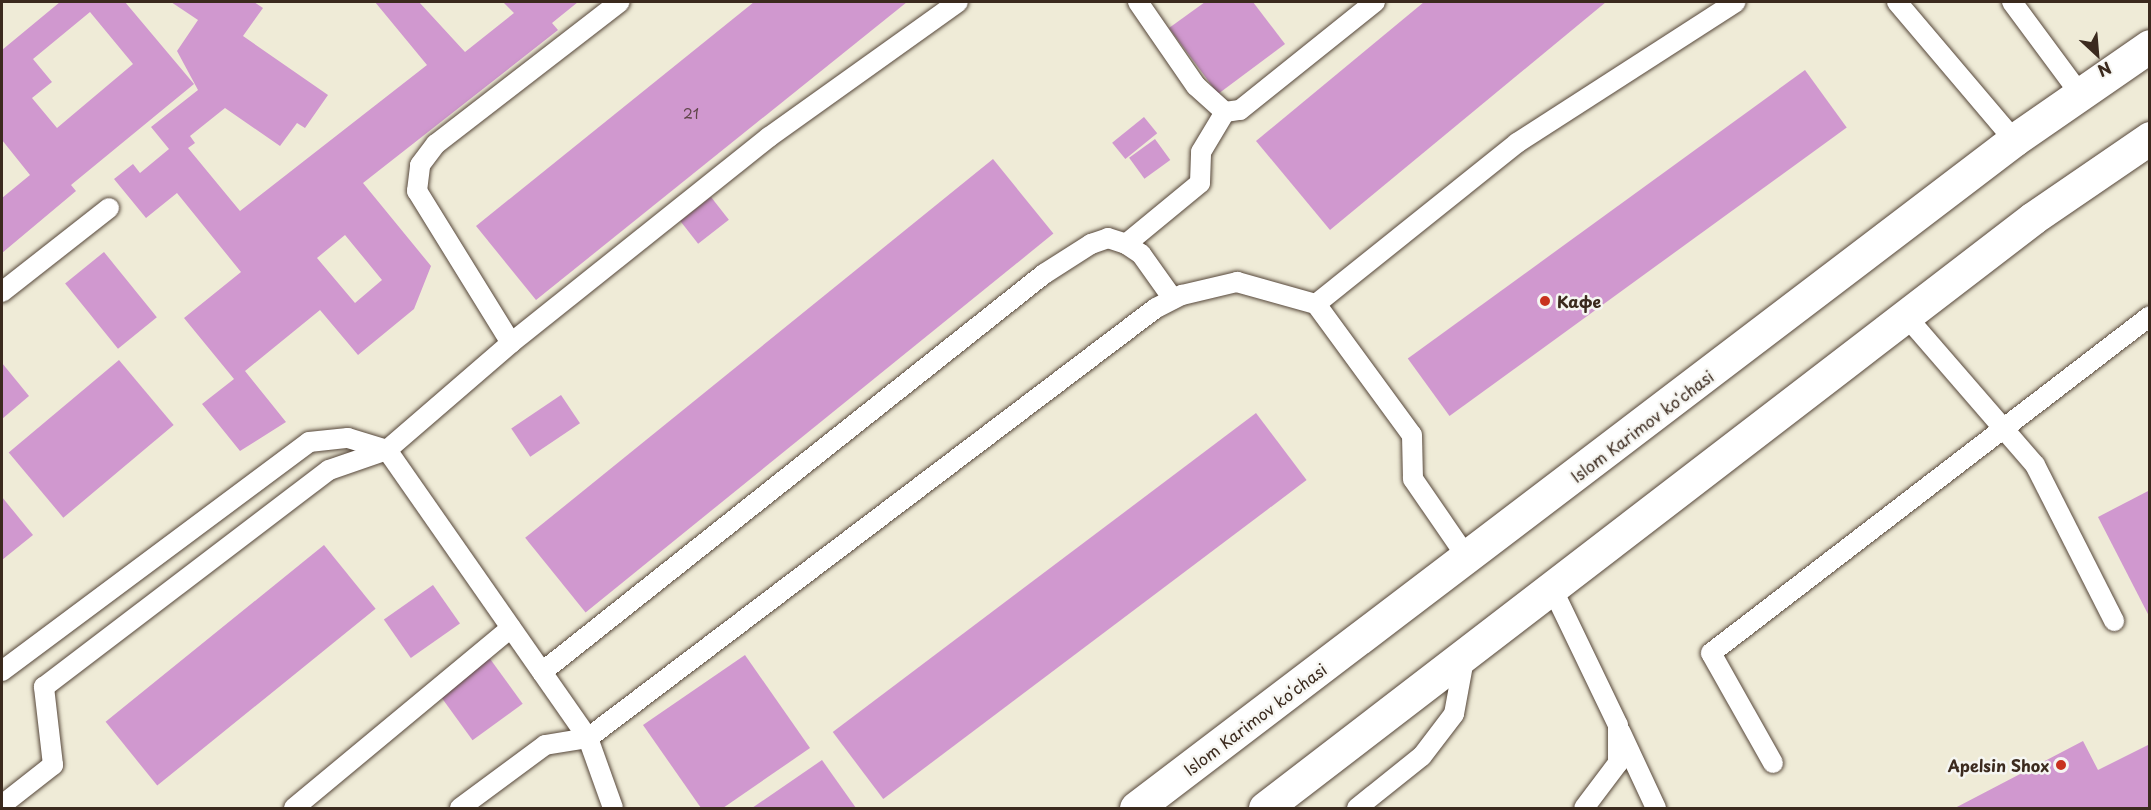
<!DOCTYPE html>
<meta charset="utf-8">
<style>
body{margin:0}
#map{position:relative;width:2151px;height:810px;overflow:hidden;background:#efebd7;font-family:"Playpen Sans",sans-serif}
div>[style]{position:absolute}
.building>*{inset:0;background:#d098cf;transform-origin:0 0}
.roads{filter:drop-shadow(0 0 2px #56473a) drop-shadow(0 0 2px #56473a)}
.lane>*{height:20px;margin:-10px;padding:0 10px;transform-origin:10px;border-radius:10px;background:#fff}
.primary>*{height:33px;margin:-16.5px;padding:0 16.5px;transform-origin:16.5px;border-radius:16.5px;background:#fff}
.dots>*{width:16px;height:16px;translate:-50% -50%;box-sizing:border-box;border:3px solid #f6f6f2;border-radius:50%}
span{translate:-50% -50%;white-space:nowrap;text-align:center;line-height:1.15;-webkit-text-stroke:5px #f6f6f2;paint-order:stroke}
.number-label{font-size:14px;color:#60464a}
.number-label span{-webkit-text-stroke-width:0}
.poi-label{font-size:16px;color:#3b2a1e;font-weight:700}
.left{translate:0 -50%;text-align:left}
.right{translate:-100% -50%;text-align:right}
.street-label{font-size:16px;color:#3b2a1e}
.frame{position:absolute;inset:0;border:3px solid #3b2a1e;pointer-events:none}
.north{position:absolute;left:2067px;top:24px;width:60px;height:60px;-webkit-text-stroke:4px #f6f6f2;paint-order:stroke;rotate:154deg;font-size:16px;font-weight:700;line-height:24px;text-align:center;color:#3b2a1e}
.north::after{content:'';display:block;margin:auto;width:21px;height:27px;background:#3b2a1e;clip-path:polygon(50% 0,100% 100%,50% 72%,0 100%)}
</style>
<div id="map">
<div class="building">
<div style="clip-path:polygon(evenodd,60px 2px,125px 2px,194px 84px,71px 185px,76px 191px,2px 253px,2px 198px,30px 175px,2px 140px,2px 50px,60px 2px,90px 12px,133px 64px,57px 128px,32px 98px,52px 82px,33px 59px,90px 12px)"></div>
<div style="clip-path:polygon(evenodd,171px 2px,254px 2px,263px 8px,243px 36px,328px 95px,305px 128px,297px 123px,280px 146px,225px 108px,190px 136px,195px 143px,188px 148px,240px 211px,427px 65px,375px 2px,419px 2px,465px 52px,514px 13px,503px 2px,578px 2px,552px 23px,558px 30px,363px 183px,431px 266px,414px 309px,358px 355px,320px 310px,245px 371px,286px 422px,240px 451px,202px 404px,234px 379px,184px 318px,241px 272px,177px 193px,146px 218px,114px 179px,133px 164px,140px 173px,169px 149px,151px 127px,198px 90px,177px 51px,198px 20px,171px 2px,345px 235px,382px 280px,355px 303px,317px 258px,345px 235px)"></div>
<div style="clip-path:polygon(754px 2px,907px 2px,536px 300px,476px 226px)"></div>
<div style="clip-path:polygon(1205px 2px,1253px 2px,1285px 44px,1218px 94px,1169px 28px)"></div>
<div style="clip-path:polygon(1424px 2px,1606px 2px,1330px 230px,1256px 141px)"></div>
<div style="left:1805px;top:70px;width:71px;height:491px;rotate:54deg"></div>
<div style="left:1144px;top:117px;width:21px;height:41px;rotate:51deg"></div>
<div style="left:1155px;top:139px;width:26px;height:32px;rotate:54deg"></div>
<div style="left:993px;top:159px;width:96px;height:602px;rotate:51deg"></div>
<div style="left:711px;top:197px;width:29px;height:39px;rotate:52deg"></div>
<div style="left:104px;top:252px;width:84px;height:50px;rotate:51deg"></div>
<div style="left:119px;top:360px;width:85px;height:144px;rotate:50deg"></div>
<div style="clip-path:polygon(2px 363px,29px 396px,2px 419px)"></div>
<div style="left:561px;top:395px;width:34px;height:60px;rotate:56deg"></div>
<div style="left:1256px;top:413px;width:84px;height:530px;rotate:53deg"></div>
<div style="clip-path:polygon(2150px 490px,2150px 618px,2098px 517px)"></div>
<div style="clip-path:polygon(2px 497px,33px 535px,2px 560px)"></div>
<div style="left:324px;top:545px;width:82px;height:281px;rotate:51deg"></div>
<div style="left:433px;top:585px;width:47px;height:60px;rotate:55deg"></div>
<div style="clip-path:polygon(745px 655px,810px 748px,723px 808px,701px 808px,643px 725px)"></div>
<div style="left:488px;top:656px;width:59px;height:62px;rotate:54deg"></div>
<div style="clip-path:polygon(2083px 741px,2098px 770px,2150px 744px,2150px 808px,1955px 808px)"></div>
<div style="clip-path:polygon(822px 760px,856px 808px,752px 808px)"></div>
</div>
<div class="roads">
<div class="lane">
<div style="left:1138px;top:2px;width:102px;rotate:55.4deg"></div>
<div style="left:1196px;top:86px;width:39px;rotate:42deg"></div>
<div style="left:1225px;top:112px;width:15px;rotate:-8deg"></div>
<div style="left:1240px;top:110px;width:173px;rotate:-38.7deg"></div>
<div style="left:1897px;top:2px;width:181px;rotate:49.7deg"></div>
<div style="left:2012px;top:2px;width:114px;rotate:53.5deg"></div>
<div style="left:1126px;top:244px;width:96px;rotate:-39.5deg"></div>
<div style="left:1200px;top:183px;width:31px;rotate:-88deg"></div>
<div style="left:1201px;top:152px;width:47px;rotate:-59deg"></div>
<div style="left:2px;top:292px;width:136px;rotate:-38.1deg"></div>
<div style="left:1316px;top:304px;width:162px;rotate:53.8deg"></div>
<div style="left:1412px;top:435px;width:44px;rotate:88.7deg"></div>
<div style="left:1413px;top:479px;width:97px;rotate:55.5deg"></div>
<div style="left:1906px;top:316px;width:197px;rotate:49.1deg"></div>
<div style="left:2035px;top:465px;width:175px;rotate:63.1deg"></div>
<div style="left:511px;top:343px;width:179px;rotate:-121.7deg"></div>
<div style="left:417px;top:191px;width:26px;rotate:-83deg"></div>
<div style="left:420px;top:165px;width:26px;rotate:-53deg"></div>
<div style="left:436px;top:144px;width:232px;rotate:-37.7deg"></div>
<div style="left:1552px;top:588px;width:152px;rotate:64.3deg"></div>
<div style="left:1618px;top:725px;width:38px;rotate:90deg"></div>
<div style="left:1618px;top:763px;width:56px;rotate:127.1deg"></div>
<div style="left:2px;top:671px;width:383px;rotate:-36.7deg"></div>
<div style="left:309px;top:442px;width:39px;rotate:-6deg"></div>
<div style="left:348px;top:438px;width:41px;rotate:17.1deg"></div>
<div style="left:387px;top:450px;width:351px;rotate:55.1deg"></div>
<div style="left:588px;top:738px;width:74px;rotate:70.3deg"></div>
<div style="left:542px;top:672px;width:641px;rotate:-38.41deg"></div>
<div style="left:1044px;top:274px;width:56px;rotate:-32.6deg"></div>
<div style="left:1091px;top:244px;width:18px;rotate:-19deg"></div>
<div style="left:1108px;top:238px;width:19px;rotate:18deg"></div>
<div style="left:1126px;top:244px;width:18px;rotate:34deg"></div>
<div style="left:1141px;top:254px;width:55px;rotate:54.6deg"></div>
<div style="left:1621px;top:733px;width:83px;rotate:65deg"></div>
<div style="left:1773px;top:763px;width:126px;rotate:-119.4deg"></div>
<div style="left:1711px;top:653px;width:553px;rotate:-37.51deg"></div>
<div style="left:2px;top:805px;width:65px;rotate:-38.1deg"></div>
<div style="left:53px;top:765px;width:79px;rotate:-96.6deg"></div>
<div style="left:44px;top:687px;width:358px;rotate:-37.3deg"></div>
<div style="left:329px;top:470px;width:61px;rotate:-19deg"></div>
<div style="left:387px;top:450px;width:164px;rotate:-40.8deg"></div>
<div style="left:511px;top:343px;width:330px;rotate:-38.6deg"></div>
<div style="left:769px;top:137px;width:232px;rotate:-35.5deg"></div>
<div style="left:294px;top:808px;width:282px;rotate:-39.7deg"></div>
<div style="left:460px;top:808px;width:106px;rotate:-36.5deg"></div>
<div style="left:545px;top:745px;width:44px;rotate:-9.2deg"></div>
<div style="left:588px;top:738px;width:712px;rotate:-37.13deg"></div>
<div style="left:1156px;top:308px;width:29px;rotate:-27deg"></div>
<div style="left:1182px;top:295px;width:57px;rotate:-13.3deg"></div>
<div style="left:1237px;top:282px;width:82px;rotate:15.6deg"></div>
<div style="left:1316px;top:304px;width:258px;rotate:-38.7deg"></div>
<div style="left:1517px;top:143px;width:260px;rotate:-32.8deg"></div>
<div style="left:1357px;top:808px;width:83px;rotate:-38.7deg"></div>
<div style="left:1422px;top:756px;width:53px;rotate:-52.7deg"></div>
<div style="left:1454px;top:714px;width:61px;rotate:-79.6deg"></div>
</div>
<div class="primary">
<div style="left:1136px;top:808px;width:1103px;rotate:-37.26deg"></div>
<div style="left:2014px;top:140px;width:165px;rotate:-34.7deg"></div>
<div style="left:1265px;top:808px;width:968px;rotate:-37.53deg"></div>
<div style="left:2033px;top:218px;width:142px;rotate:-34.4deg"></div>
</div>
</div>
<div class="dots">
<div style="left:1545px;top:301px;background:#c8321e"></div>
<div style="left:2061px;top:765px;background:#c8321e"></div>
</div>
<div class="number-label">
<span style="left:691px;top:114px">21</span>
</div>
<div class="poi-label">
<span class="left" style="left:1557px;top:301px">Кафе</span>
<span class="right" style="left:2049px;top:765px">Apelsin Shox</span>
</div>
<div class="street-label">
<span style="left:1642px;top:426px;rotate:-37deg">Islom Karimov koʻchasi</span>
<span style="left:1255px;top:719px;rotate:-37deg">Islom Karimov koʻchasi</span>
</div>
<div class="frame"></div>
<div class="north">N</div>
</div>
